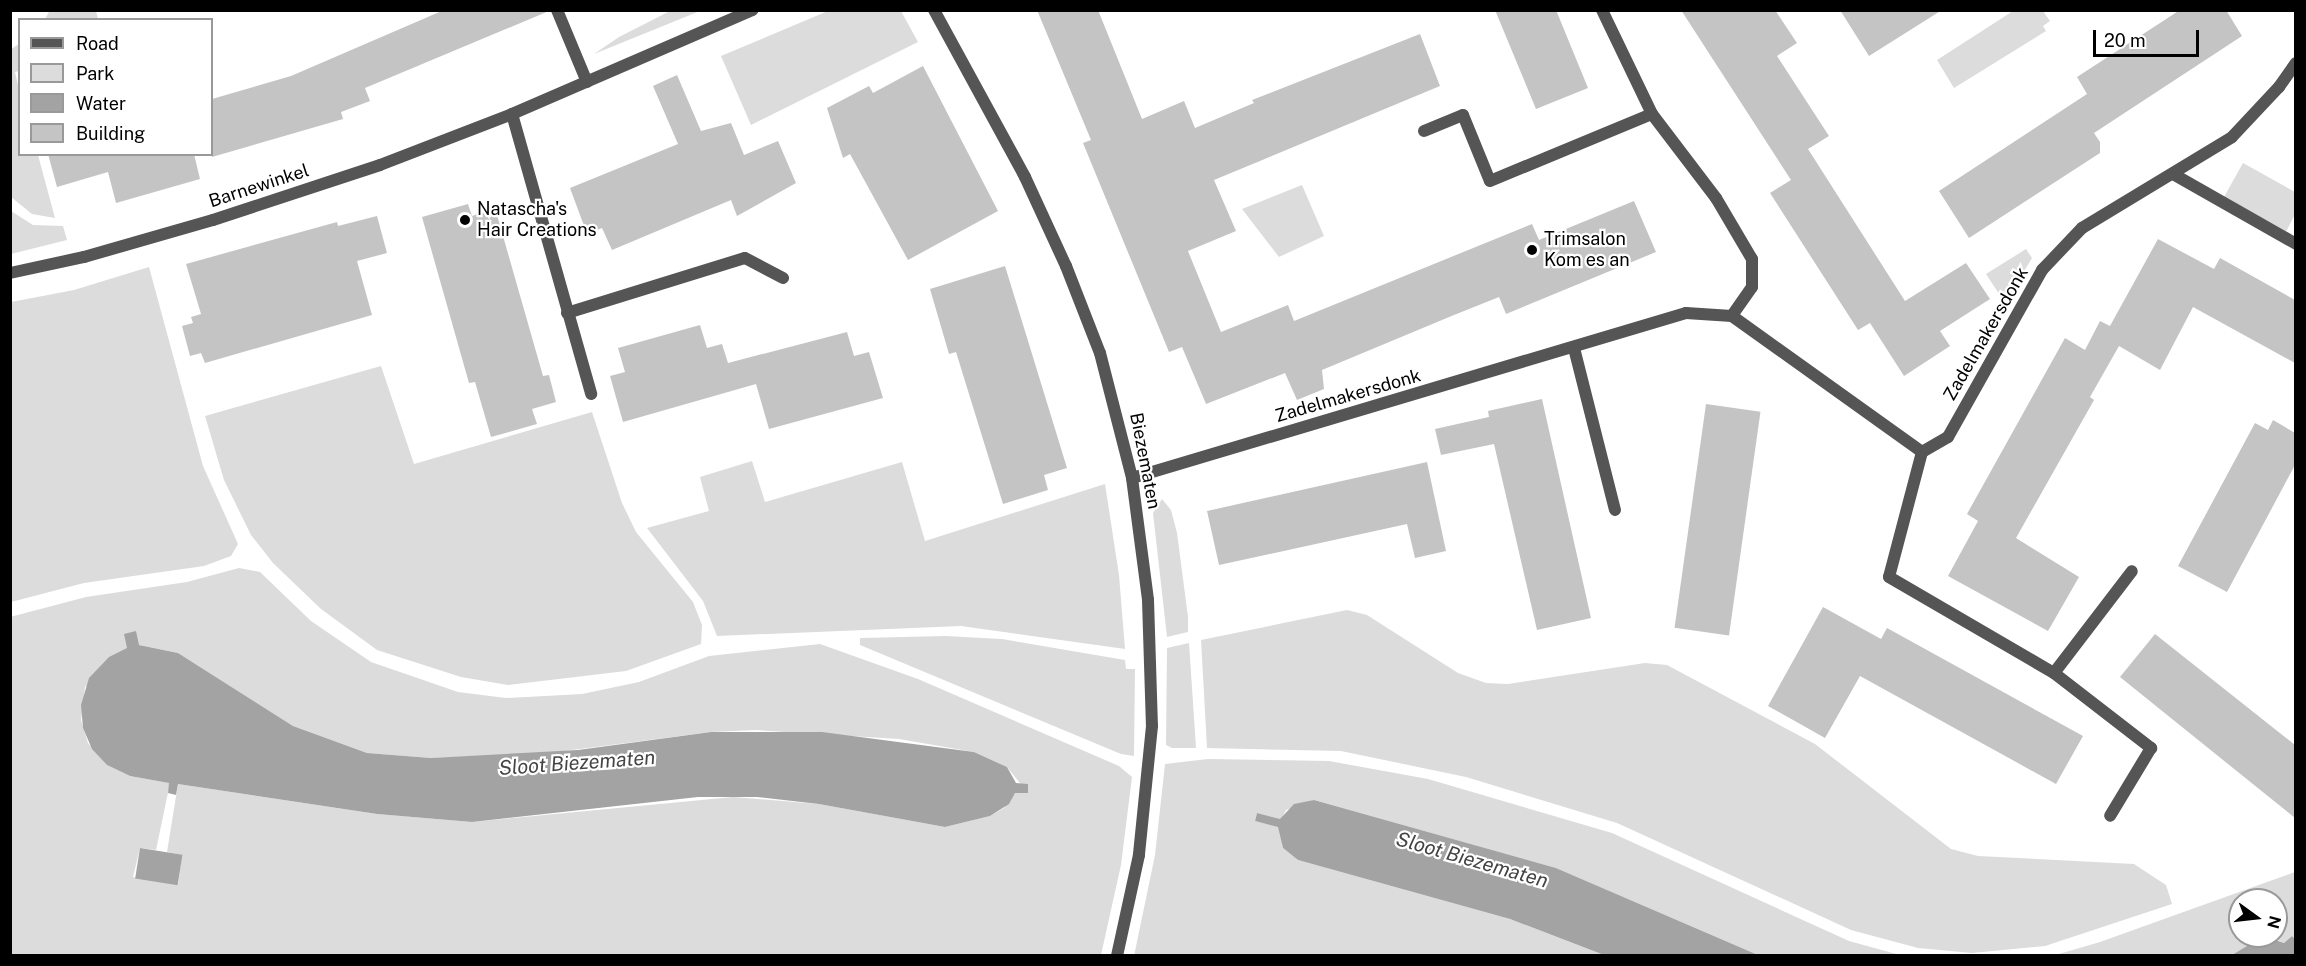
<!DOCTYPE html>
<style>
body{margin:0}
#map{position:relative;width:2306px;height:966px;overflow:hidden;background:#fff;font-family:"Public Sans",sans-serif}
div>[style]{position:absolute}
.green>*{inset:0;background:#dcdcdc}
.water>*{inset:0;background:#a3a3a3;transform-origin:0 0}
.building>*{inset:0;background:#c4c4c4;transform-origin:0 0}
.street>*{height:12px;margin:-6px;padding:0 6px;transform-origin:6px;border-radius:6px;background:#555}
.dots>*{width:16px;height:16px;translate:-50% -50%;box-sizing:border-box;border:3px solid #fff;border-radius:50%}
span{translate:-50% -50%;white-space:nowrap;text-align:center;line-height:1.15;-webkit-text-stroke:4.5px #fff;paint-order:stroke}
.street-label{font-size:18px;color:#000}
.poi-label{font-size:18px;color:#000}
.left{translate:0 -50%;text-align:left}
.water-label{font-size:20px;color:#444;font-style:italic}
.frame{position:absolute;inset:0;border:12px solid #000;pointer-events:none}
.legend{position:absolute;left:18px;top:18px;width:195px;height:138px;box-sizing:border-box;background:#fff;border:2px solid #999;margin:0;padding:8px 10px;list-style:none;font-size:18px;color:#000}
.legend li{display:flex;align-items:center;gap:12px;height:30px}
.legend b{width:30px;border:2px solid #999}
.north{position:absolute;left:2228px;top:888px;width:60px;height:60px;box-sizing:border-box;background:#fff;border:2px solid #999;border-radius:50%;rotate:105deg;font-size:16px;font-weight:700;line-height:24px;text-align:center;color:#000}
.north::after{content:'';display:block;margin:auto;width:21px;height:27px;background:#000;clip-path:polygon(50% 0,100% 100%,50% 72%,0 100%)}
.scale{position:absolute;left:2093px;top:30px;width:106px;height:27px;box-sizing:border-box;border:3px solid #000;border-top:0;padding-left:8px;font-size:18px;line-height:21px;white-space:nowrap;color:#000;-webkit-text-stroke:4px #fff;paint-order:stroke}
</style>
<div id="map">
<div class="green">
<div style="clip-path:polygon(50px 10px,96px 11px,98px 19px,45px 19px)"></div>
<div style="clip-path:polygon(672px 10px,700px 11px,594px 54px,619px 37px)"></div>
<div style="clip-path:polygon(828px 11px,901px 11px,918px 42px,751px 125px,721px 56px)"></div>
<div style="clip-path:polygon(2013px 11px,2043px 11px,2050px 21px,2043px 26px,2046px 31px,1954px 88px,1937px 60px)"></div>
<div style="clip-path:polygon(19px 44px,19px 71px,15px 72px,19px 89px,20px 154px,38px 155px,55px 218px,32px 214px,11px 197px,11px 49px)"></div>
<div style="clip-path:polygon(2243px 163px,2295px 192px,2295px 214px,2286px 232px,2224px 197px)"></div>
<div style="clip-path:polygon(1302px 185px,1324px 236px,1279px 257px,1242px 209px)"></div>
<div style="clip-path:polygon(11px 211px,33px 225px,63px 226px,67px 240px,11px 254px)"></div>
<div style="clip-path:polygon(2026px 249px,2032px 258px,2005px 303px,1986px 274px)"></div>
<div style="clip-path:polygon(149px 267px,203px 466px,238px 544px,231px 556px,204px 566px,84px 583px,11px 602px,11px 302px,74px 290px)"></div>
<div style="clip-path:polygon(381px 366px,414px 464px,592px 412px,622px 503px,636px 532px,693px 602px,702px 625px,701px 644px,626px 671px,508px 685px,461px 677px,377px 650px,321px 609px,273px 563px,251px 535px,224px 480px,205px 416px)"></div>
<div style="clip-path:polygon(752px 461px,765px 502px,902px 462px,925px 541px,1105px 484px,1119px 575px,1125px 649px,961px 626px,717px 636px,703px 601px,647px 528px,709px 511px,700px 477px)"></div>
<div style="clip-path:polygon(1162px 499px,1171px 510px,1177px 533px,1188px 617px,1188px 632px,1167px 637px,1153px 513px)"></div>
<div style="clip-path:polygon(evenodd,239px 568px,260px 572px,311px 621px,371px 662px,458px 692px,506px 698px,582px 694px,639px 682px,709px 656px,820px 644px,918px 679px,1119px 766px,1132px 777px,1121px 865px,1101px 955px,11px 954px,10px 617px,86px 597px,187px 582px,239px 568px,139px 645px,178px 653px,293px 726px,367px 753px,431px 758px,549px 753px,711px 732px,756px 730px,899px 739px,974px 752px,1007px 767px,1028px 793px,1015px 793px,1004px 808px,990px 816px,945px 827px,819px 804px,733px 797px,472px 822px,377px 814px,178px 784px,167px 852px,182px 855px,178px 885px,133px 877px,140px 848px,156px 850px,170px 783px,130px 776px,107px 765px,88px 743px,81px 720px,85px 687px,127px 648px,139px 645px)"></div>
<div style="clip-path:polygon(1347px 610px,1367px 615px,1458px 673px,1486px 683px,1508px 684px,1645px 663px,1667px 665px,1815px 744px,1951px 849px,1978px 856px,2134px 864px,2166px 885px,2172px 904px,2045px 946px,1972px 953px,1918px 948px,1851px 930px,1617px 823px,1466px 777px,1341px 751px,1207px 748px,1201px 640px)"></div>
<div style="clip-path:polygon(945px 636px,1002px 639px,1125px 660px,1126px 669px,1135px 669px,1134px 756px,1121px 754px,860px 645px,860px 638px)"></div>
<div style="clip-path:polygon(1189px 643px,1196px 748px,1172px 748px,1166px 745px,1167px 648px)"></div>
<div style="clip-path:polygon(1208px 759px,1329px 761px,1428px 779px,1612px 833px,1849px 941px,1900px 955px,1758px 955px,1556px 868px,1314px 800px,1286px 810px,1281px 820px,1257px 813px,1255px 821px,1279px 827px,1283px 848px,1298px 860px,1510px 919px,1604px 955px,1134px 956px,1155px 855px,1165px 764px)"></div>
<div style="clip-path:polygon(2295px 872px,2295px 939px,2292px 936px,2284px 943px,2268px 936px,2276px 936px,2276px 900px,2240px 900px,2240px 936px,2268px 936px,2232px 955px,2052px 956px,2100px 942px)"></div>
</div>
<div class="water">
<div style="clip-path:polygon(136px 631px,139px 645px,178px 653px,293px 726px,367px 753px,431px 758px,578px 750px,711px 732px,822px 732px,974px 752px,1007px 767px,1016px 783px,1028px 784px,1028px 793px,1015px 793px,1009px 804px,990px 816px,945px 827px,819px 804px,757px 797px,698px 797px,472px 822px,377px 814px,178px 784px,176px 795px,168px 793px,169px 783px,130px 776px,107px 765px,92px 749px,83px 728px,81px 705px,89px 678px,109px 657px,127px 648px,124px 634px)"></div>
<div style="clip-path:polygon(1314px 800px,1556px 868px,1758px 955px,1604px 955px,1510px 919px,1298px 860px,1283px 848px,1278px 827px,1255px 821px,1257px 813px,1280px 819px,1294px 804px)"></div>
<div style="left:140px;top:848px;width:43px;height:31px;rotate:9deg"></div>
<div style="clip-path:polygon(2264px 936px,2284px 943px,2292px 936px,2295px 939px,2294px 955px,2232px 955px)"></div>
</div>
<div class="building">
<div style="clip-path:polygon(444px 10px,549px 11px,365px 88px,370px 101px,341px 112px,343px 119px,212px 157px,212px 99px,291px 76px)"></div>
<div style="clip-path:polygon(1037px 10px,1098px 10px,1142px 119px,1184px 101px,1195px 128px,1254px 103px,1252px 100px,1420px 34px,1440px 86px,1214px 180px,1236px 231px,1188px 251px,1221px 332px,1288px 305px,1294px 321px,1532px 224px,1539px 240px,1634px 201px,1656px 252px,1506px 314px,1499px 297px,1454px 315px,1322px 370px,1324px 389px,1297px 400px,1285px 373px,1206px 404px,1182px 347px,1169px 352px,1083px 143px,1091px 140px)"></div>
<div style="clip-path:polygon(1495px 10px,1556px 10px,1588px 88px,1536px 109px)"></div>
<div style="clip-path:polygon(1681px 10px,1775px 10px,1797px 43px,1777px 56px,1829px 136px,1808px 149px,1905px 301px,1966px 263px,1990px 299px,1940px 331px,1950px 346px,1904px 376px,1870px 323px,1858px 330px,1770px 193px,1791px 180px)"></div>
<div style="clip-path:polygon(1840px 10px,1942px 10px,1869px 56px)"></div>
<div style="clip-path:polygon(2180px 10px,2226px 10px,2242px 36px,2094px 133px,2100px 142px,2100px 153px,1969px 238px,1939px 191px,2087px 94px,2077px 77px)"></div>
<div style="clip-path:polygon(923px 66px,998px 211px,908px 260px,850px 154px,843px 158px,827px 108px,869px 86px,873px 93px)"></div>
<div style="clip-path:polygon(677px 75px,701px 131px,731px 123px,744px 155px,778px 141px,796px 183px,737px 216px,731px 200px,612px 250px,602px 228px,587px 234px,570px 188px,678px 144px,653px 86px)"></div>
<div style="clip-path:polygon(48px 154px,194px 154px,200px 179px,116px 203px,108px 172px,57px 187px)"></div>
<div style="clip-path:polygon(468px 204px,472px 216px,495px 208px,543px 376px,549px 375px,556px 402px,532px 409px,537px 424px,491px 437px,475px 382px,469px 383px,422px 217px)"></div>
<div style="clip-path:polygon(377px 216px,387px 253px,357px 261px,372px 315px,205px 363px,201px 353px,190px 356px,182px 326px,193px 323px,191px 317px,201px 314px,186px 264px,337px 222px,338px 226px)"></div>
<div style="clip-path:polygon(2158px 239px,2214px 269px,2220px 258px,2295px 300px,2295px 363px,2193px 307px,2160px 370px,2119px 346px,2090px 397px,2094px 400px,2016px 538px,2079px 577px,2048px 631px,1948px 576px,1978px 521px,1967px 514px,2065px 338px,2085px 350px,2100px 321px,2110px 326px)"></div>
<div style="clip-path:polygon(1005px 266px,1067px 468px,1044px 475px,1048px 490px,1003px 504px,956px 352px,949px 354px,930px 289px)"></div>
<div style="clip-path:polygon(700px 325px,707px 348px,722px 344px,728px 363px,847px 332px,854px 356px,869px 352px,883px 398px,769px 429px,756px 384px,623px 422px,610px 376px,625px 372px,618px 348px)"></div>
<div style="clip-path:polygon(1542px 399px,1591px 618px,1537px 630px,1494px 444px,1441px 455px,1435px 429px,1489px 417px,1488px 411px)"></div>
<div style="left:1706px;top:404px;width:55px;height:226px;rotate:8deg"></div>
<div style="clip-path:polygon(2273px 420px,2295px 433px,2295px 465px,2227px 592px,2178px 566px,2255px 423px,2268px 430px)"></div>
<div style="clip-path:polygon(1427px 462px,1446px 551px,1415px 558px,1407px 524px,1219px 565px,1207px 511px)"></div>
<div style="clip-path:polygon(1823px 607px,1881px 639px,1887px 628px,2083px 736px,2056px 784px,1860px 676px,1825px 738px,1768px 706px)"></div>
<div style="clip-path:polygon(2155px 634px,2295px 745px,2295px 818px,2120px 677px)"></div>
</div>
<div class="street">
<div style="left:557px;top:10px;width:78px;rotate:67.4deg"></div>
<div style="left:934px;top:10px;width:190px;rotate:61.4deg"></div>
<div style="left:1025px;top:177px;width:98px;rotate:65.3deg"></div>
<div style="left:1066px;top:266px;width:93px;rotate:68.7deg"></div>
<div style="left:1100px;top:353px;width:129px;rotate:75.6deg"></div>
<div style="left:1132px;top:478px;width:123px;rotate:82.5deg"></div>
<div style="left:1148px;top:600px;width:126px;rotate:88.2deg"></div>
<div style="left:1152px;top:726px;width:130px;rotate:95.8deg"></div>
<div style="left:1139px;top:855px;width:103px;rotate:102.3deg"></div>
<div style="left:1602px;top:10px;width:115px;rotate:64.3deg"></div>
<div style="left:1652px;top:114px;width:106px;rotate:52.7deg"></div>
<div style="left:1716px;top:198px;width:71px;rotate:59.5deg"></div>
<div style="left:1752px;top:259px;width:28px;rotate:90deg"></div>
<div style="left:1752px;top:287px;width:35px;rotate:125deg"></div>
<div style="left:512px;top:114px;width:291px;rotate:74.2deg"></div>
<div style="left:1424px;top:131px;width:42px;rotate:-22.3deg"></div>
<div style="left:1463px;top:115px;width:71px;rotate:67.8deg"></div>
<div style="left:1490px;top:181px;width:175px;rotate:-22.5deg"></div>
<div style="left:2173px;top:174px;width:142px;rotate:29.6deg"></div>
<div style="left:10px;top:273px;width:76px;rotate:-12.2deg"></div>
<div style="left:84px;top:257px;width:134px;rotate:-16deg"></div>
<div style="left:213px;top:220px;width:176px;rotate:-18.2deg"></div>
<div style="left:380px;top:165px;width:142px;rotate:-21.1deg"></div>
<div style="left:512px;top:114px;width:262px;rotate:-23.4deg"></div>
<div style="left:567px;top:313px;width:186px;rotate:-17.2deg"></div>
<div style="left:745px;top:258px;width:43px;rotate:27.8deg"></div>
<div style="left:1574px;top:348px;width:167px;rotate:75.8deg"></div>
<div style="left:1922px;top:452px;width:129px;rotate:104.8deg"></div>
<div style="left:1889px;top:577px;width:191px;rotate:30.2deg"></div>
<div style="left:2054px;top:673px;width:123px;rotate:37.7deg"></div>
<div style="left:2151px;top:748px;width:79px;rotate:121.1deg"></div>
<div style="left:1132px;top:478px;width:578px;rotate:-16.59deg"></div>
<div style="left:1686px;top:313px;width:46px;rotate:3.7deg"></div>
<div style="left:1732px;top:316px;width:234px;rotate:35.6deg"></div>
<div style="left:1922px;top:452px;width:30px;rotate:-30deg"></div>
<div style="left:1948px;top:437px;width:192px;rotate:-60.6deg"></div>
<div style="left:2042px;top:270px;width:58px;rotate:-46.4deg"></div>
<div style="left:2082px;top:228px;width:175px;rotate:-31.2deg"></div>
<div style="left:2232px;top:137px;width:69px;rotate:-46.8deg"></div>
<div style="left:2279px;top:87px;width:29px;rotate:-55deg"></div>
<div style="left:2054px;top:673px;width:128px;rotate:-52.6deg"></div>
</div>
<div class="dots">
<div style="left:465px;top:220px;background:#000"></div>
<div style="left:1532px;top:250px;background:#000"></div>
</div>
<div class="street-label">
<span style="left:259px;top:186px;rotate:-18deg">Barnewinkel</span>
<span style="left:1986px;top:334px;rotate:-60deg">Zadelmakersdonk</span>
<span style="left:1348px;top:396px;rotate:-16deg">Zadelmakersdonk</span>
<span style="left:1145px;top:461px;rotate:79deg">Biezematen</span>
</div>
<div class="poi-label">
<span class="left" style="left:477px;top:220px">Natascha's<br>Hair Creations</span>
<span class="left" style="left:1544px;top:250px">Trimsalon<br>Kom es an</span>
</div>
<div class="water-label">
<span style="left:577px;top:763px;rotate:-4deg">Sloot Biezematen</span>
<span style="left:1472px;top:860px;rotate:16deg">Sloot Biezematen</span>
</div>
<div class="frame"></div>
<ul class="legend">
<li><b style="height:8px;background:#555"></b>Road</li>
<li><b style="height:16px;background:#dcdcdc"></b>Park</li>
<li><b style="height:16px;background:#a3a3a3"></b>Water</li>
<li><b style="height:16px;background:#c4c4c4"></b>Building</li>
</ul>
<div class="north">N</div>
<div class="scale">20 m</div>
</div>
